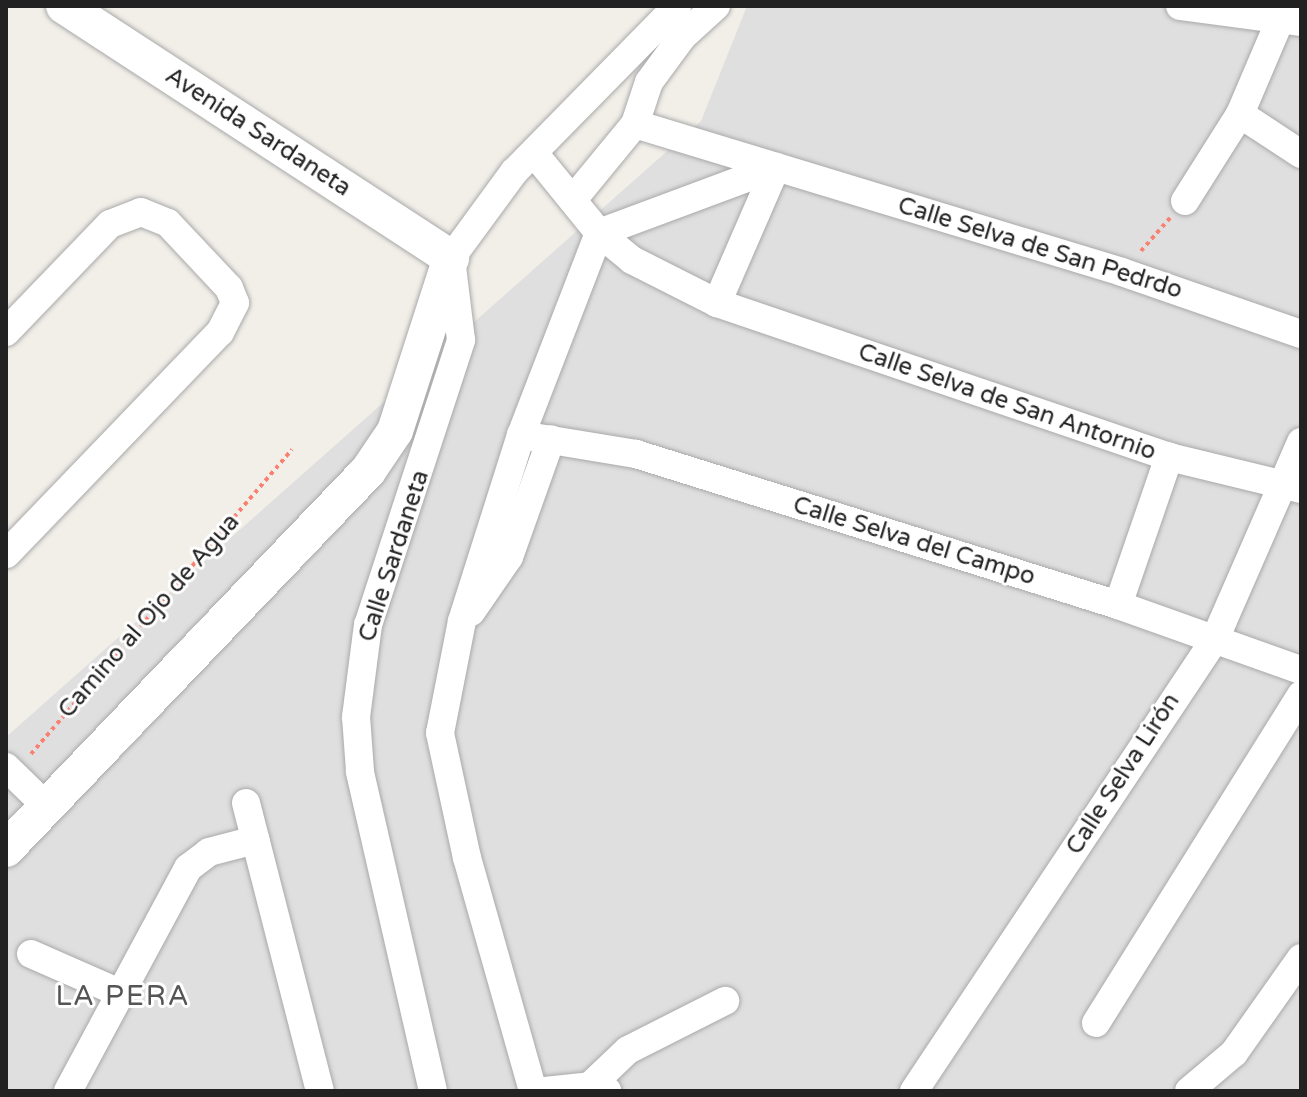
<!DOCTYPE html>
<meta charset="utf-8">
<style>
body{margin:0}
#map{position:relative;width:1307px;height:1097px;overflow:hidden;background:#f2efe9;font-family:"Varela Round",sans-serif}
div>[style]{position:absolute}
.residential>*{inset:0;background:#e0dfdf}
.path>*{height:4px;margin-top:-2px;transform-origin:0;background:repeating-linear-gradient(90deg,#fa8072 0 4px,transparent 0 8px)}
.roads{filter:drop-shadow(0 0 2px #a9a9a9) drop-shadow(0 0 2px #a9a9a9)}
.minor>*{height:28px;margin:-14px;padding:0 14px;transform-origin:14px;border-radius:14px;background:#fff}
.tertiary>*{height:36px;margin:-18px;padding:0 18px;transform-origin:18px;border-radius:18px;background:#fff}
span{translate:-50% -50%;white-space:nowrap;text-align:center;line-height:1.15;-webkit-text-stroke:6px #fff;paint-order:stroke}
.street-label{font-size:24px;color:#222}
.quarter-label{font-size:28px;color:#555;letter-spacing:2px}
.frame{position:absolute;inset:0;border:8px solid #222;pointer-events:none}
</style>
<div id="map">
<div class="residential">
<div style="clip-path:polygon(747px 6px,1301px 6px,1301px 1091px,6px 1091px,6px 737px,701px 121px)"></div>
</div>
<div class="path">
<div style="left:1141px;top:251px;width:44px;rotate:-48.7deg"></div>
<div style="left:31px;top:754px;width:401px;rotate:-49.4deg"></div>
</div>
<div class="roads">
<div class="minor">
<div style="left:1180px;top:6px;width:122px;rotate:7.5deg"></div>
<div style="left:1240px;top:114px;width:73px;rotate:33.3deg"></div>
<div style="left:635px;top:124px;width:509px;rotate:16.9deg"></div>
<div style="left:1122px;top:272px;width:189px;rotate:19.1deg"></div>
<div style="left:534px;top:153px;width:103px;rotate:50.9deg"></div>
<div style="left:599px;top:233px;width:43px;rotate:39.3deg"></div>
<div style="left:632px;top:260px;width:95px;rotate:26.8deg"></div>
<div style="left:717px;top:303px;width:478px;rotate:18.8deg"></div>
<div style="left:1169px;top:457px;width:136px;rotate:13.6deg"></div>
<div style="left:575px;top:197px;width:94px;rotate:-50.6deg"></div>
<div style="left:635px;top:124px;width:44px;rotate:-71.6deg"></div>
<div style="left:649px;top:82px;width:56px;rotate:-53.7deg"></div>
<div style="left:682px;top:37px;width:46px;rotate:-42.4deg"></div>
<div style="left:1185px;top:201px;width:103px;rotate:-57.7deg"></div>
<div style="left:1240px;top:114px;width:117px;rotate:-66.9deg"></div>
<div style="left:717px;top:303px;width:148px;rotate:-66.5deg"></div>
<div style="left:6px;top:332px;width:150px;rotate:-46.1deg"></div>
<div style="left:110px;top:224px;width:33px;rotate:-21deg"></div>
<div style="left:141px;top:212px;width:29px;rotate:22deg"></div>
<div style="left:168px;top:223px;width:89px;rotate:46.8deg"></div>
<div style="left:229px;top:288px;width:16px;rotate:68deg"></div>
<div style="left:235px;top:303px;width:33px;rotate:117deg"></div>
<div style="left:220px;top:332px;width:308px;rotate:133.9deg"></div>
<div style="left:521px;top:435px;width:117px;rotate:9.4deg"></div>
<div style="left:636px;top:454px;width:505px;rotate:17.39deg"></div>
<div style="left:1118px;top:605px;width:194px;rotate:19.6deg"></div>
<div style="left:1118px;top:605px;width:157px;rotate:-71deg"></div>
<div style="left:471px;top:612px;width:67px;rotate:-55.4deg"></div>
<div style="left:509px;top:557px;width:125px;rotate:-70.4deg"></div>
<div style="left:6px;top:767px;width:57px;rotate:44.3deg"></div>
<div style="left:246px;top:803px;width:297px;rotate:75.6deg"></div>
<div style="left:31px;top:954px;width:97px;rotate:23.7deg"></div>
<div style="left:1096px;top:1023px;width:387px;rotate:-58deg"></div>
<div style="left:590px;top:1086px;width:52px;rotate:-43.5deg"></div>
<div style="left:628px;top:1050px;width:109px;rotate:-26.8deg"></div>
<div style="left:68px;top:1091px;width:253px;rotate:-61.7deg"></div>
<div style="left:188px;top:868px;width:26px;rotate:-37deg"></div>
<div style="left:209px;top:852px;width:48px;rotate:-14.6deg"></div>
<div style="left:433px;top:1091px;width:328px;rotate:-102.9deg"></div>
<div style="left:360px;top:771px;width:54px;rotate:-94.2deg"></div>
<div style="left:356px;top:717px;width:93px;rotate:-82.6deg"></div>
<div style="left:368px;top:625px;width:300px;rotate:-71.9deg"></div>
<div style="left:461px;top:340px;width:83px;rotate:-97deg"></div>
<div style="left:451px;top:258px;width:107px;rotate:-53.8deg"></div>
<div style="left:514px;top:172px;width:233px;rotate:-45.5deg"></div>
<div style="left:533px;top:1091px;width:242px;rotate:-105.8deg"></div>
<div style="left:467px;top:858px;width:128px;rotate:-102.2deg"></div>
<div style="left:440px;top:733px;width:114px;rotate:-78.9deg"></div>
<div style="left:462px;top:621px;width:195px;rotate:-72.4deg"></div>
<div style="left:521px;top:435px;width:217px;rotate:-68.9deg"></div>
<div style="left:599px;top:233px;width:189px;rotate:-20.4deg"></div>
<div style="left:545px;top:1091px;width:45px;rotate:-6.3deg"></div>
<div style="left:590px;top:1086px;width:18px;rotate:16deg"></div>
<div style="left:914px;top:1091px;width:543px;rotate:-56.34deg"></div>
<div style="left:1215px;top:639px;width:215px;rotate:-66.4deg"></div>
<div style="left:1189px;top:1091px;width:59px;rotate:-40.2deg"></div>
<div style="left:1234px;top:1053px;width:116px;rotate:-54.8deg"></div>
</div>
<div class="tertiary">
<div style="left:6px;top:849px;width:523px;rotate:-46.24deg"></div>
<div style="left:368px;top:471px;width:48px;rotate:-56deg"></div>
<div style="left:395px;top:431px;width:182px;rotate:-72.1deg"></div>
<div style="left:451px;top:258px;width:462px;rotate:-146.9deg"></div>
</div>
</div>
<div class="street-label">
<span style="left:258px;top:132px;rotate:33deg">Avenida Sardaneta</span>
<span style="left:1040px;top:248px;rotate:17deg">Calle Selva de San Pedrdo</span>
<span style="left:1007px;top:402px;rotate:19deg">Calle Selva de San Antornio</span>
<span style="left:914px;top:541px;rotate:17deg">Calle Selva del Campo</span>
<span style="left:394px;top:556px;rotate:-72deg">Calle Sardaneta</span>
<span style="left:149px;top:616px;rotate:-49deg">Camino al Ojo de Agua</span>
<span style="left:1123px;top:774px;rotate:-57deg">Calle Selva Lirón</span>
</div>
<div class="quarter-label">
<span style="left:123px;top:996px">LA PERA</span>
</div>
<div class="frame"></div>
</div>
